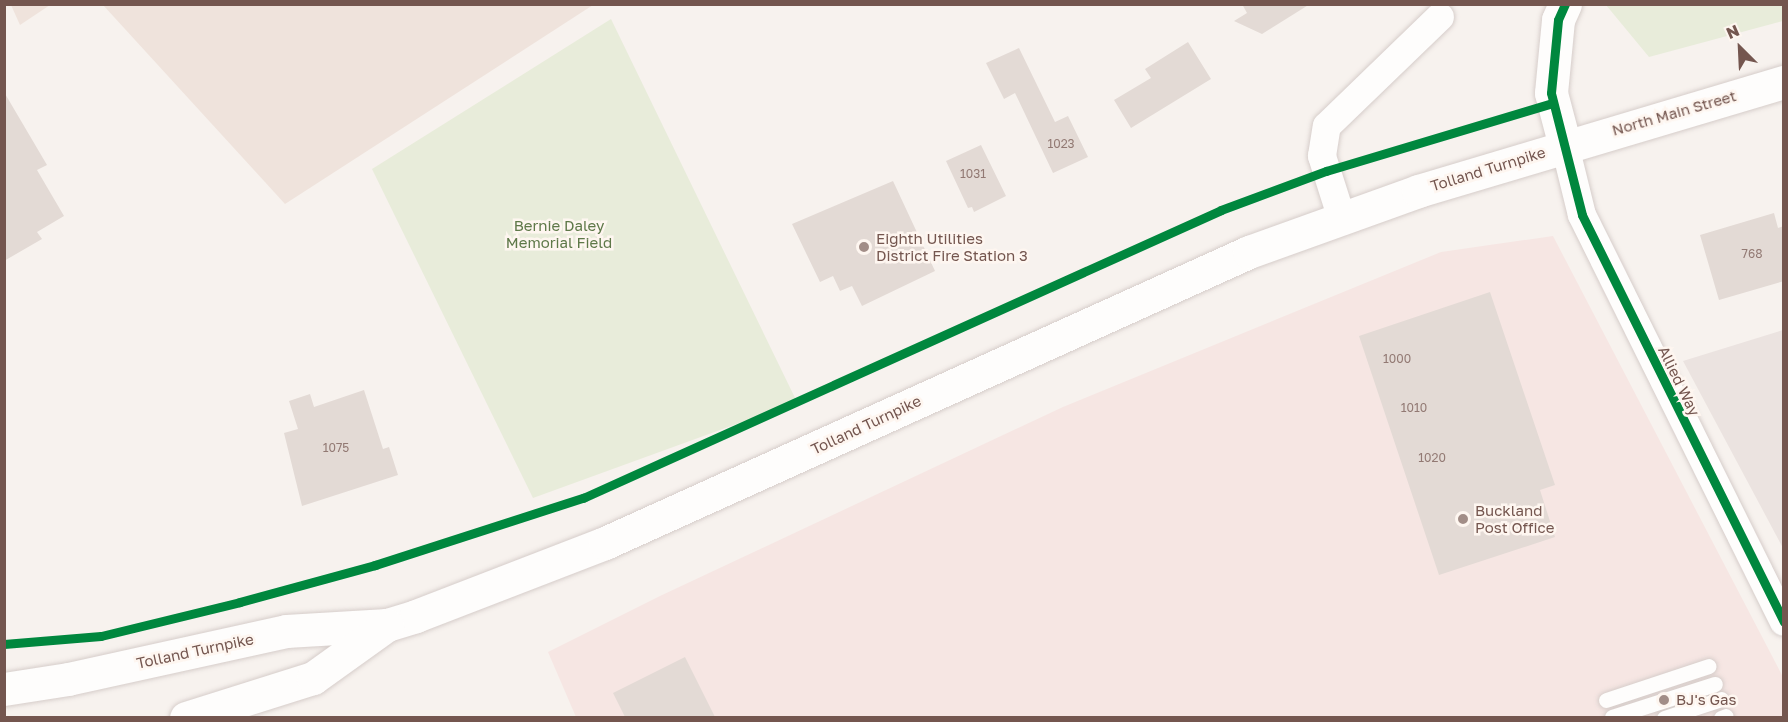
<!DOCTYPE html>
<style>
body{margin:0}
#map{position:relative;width:1788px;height:722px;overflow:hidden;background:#f7f2ee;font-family:"Golos Text",sans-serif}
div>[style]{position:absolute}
.residential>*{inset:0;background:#efe3dc}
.commercial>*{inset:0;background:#f6e6e3}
.industrial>*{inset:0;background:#ebe3e0}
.green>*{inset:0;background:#e8ecda}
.building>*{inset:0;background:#e3dad5}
.roads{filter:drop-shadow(0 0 2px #d6cdca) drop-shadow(0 0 2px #d6cdca)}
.service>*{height:15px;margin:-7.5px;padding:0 7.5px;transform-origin:7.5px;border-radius:7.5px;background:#fefdfc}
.minor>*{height:28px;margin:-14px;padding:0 14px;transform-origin:14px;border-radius:14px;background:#fefdfc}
.tertiary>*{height:33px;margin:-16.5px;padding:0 16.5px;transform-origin:16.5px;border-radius:16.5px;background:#fefdfc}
.secondary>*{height:33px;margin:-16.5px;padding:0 16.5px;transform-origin:16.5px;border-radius:16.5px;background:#fefdfc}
.cycleway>*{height:9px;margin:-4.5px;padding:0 4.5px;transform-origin:4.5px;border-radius:4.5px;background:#00873e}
.dots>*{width:16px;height:16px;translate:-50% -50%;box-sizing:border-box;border:3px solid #fef6f0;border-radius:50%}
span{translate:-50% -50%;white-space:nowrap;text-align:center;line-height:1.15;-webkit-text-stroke:5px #fef6f0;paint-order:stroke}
.number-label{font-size:12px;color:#927973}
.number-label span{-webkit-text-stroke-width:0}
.street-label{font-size:15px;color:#74564f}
.park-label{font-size:15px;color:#5e7848}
.poi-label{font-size:15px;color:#74564f}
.left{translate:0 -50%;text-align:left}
.frame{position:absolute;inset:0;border:6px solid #74564f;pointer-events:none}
.north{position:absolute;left:1710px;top:18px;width:60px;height:60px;-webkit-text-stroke:4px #fef6f0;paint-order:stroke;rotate:336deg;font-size:16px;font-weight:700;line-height:24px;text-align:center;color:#74564f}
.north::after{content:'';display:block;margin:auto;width:21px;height:27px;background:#74564f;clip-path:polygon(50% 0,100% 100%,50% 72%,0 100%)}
</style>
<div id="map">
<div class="residential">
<div style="clip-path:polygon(11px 5px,50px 5px,20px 25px)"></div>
<div style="clip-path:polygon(103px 5px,593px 5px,285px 204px)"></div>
</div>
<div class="commercial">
<div style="clip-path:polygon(1553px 236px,1783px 677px,1783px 717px,576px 717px,548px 652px,660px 596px,1063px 407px,1441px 252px)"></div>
</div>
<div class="industrial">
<div style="clip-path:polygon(1783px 330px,1784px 330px,1783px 548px,1683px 361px)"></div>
</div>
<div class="green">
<div style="clip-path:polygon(1606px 5px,1783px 5px,1783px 21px,1649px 57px)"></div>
<div style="clip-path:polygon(611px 19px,797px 402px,533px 498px,372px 169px)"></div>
</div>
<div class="building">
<div style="clip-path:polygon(1242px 4px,1310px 4px,1262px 34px,1234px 21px,1247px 13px)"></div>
<div style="clip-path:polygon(1188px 42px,1211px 79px,1131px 128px,1114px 100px,1151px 78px,1145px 69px)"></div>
<div style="clip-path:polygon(1019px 48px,1055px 122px,1068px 116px,1088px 157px,1053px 173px,1015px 93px,1004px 99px,986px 63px)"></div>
<div style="clip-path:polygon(4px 92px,47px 165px,37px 170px,64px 216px,37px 232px,42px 239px,4px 261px)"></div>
<div style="clip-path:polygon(981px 145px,1006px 196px,974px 212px,972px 207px,968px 208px,946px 161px)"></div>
<div style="clip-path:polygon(893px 181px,935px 271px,862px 306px,852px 286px,840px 291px,833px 276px,820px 282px,792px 224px)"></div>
<div style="clip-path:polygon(1774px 213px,1778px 228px,1784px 226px,1784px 281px,1719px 300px,1700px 235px)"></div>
<div style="clip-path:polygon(1490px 292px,1555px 485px,1540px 490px,1555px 537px,1439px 575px,1359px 336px)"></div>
<div style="clip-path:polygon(364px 390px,383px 449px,389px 447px,398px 475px,302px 506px,284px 433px,298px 429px,289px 401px,310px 394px,314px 407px)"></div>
<div style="clip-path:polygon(685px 657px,715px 717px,625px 717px,613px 693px)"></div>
</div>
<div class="roads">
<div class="service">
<div style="left:1606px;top:700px;width:108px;rotate:-18.3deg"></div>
<div style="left:1612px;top:717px;width:108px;rotate:-17.8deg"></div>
<div style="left:1664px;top:718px;width:60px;rotate:-18.4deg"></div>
<div style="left:1721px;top:718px;width:5px;rotate:-22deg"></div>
</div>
<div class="minor">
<div style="left:1565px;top:146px;width:71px;rotate:76.2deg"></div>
<div style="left:1582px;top:215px;width:454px;rotate:63.6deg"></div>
<div style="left:1341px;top:216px;width:63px;rotate:-107.6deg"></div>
<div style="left:1322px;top:156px;width:30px;rotate:-81deg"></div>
<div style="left:1327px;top:126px;width:157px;rotate:-44deg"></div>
</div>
<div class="tertiary">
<div style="left:1565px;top:4px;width:17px;rotate:114deg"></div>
<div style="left:1558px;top:20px;width:73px;rotate:95.5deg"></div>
<div style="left:1551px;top:93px;width:55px;rotate:75.2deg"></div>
</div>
<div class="secondary">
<div style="left:4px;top:689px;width:65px;rotate:-8.9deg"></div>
<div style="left:68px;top:679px;width:223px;rotate:-12.4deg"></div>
<div style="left:286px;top:631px;width:101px;rotate:-3.4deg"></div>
<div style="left:387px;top:625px;width:30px;rotate:-17deg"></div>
<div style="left:416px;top:616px;width:203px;rotate:-21.1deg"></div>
<div style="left:605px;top:543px;width:707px;rotate:-24.32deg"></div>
<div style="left:1249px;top:252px;width:180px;rotate:-19.8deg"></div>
<div style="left:1418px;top:191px;width:382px;rotate:-16.6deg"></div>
<div style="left:186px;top:718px;width:133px;rotate:-17.5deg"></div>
<div style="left:313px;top:678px;width:91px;rotate:-35.6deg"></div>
</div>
</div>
<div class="cycleway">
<div style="left:1565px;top:4px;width:17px;rotate:114deg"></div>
<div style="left:1558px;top:20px;width:73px;rotate:95.5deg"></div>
<div style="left:1551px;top:93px;width:126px;rotate:75.7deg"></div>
<div style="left:1582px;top:215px;width:454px;rotate:63.6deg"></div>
<div style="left:4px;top:644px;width:97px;rotate:-4.7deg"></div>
<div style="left:101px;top:636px;width:143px;rotate:-13.7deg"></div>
<div style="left:240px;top:602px;width:140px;rotate:-15.3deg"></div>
<div style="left:375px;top:565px;width:219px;rotate:-17.9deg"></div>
<div style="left:583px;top:498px;width:700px;rotate:-24.29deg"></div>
<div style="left:1221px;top:210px;width:112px;rotate:-20.4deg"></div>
<div style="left:1326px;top:171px;width:237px;rotate:-16.7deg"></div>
</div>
<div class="dots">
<div style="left:864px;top:247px;background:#a28d87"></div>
<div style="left:1463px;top:519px;background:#a28d87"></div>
<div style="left:1664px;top:700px;background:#a28d87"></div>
</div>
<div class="number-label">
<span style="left:1061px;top:144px">1023</span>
<span style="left:973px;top:174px">1031</span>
<span style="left:1752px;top:254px">768</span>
<span style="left:1397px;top:359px">1000</span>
<span style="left:1414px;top:408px">1010</span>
<span style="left:336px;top:448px">1075</span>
<span style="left:1432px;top:458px">1020</span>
</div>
<div class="street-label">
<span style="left:1674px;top:113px;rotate:-16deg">North Main Street</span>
<span style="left:1488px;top:169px;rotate:-17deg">Tolland Turnpike</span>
<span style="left:1679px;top:381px;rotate:64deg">Allied Way</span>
<span style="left:866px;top:425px;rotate:-25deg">Tolland Turnpike</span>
<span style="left:195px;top:651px;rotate:-12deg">Tolland Turnpike</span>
</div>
<div class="park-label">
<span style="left:559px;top:234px">Bernie Daley<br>Memorial Field</span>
</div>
<div class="poi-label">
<span class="left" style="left:876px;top:247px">Eighth Utilities<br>District Fire Station 3</span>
<span class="left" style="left:1475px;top:519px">Buckland<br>Post Office</span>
<span class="left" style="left:1676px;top:700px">BJ's Gas</span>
</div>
<div class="frame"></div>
<div class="north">N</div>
</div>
